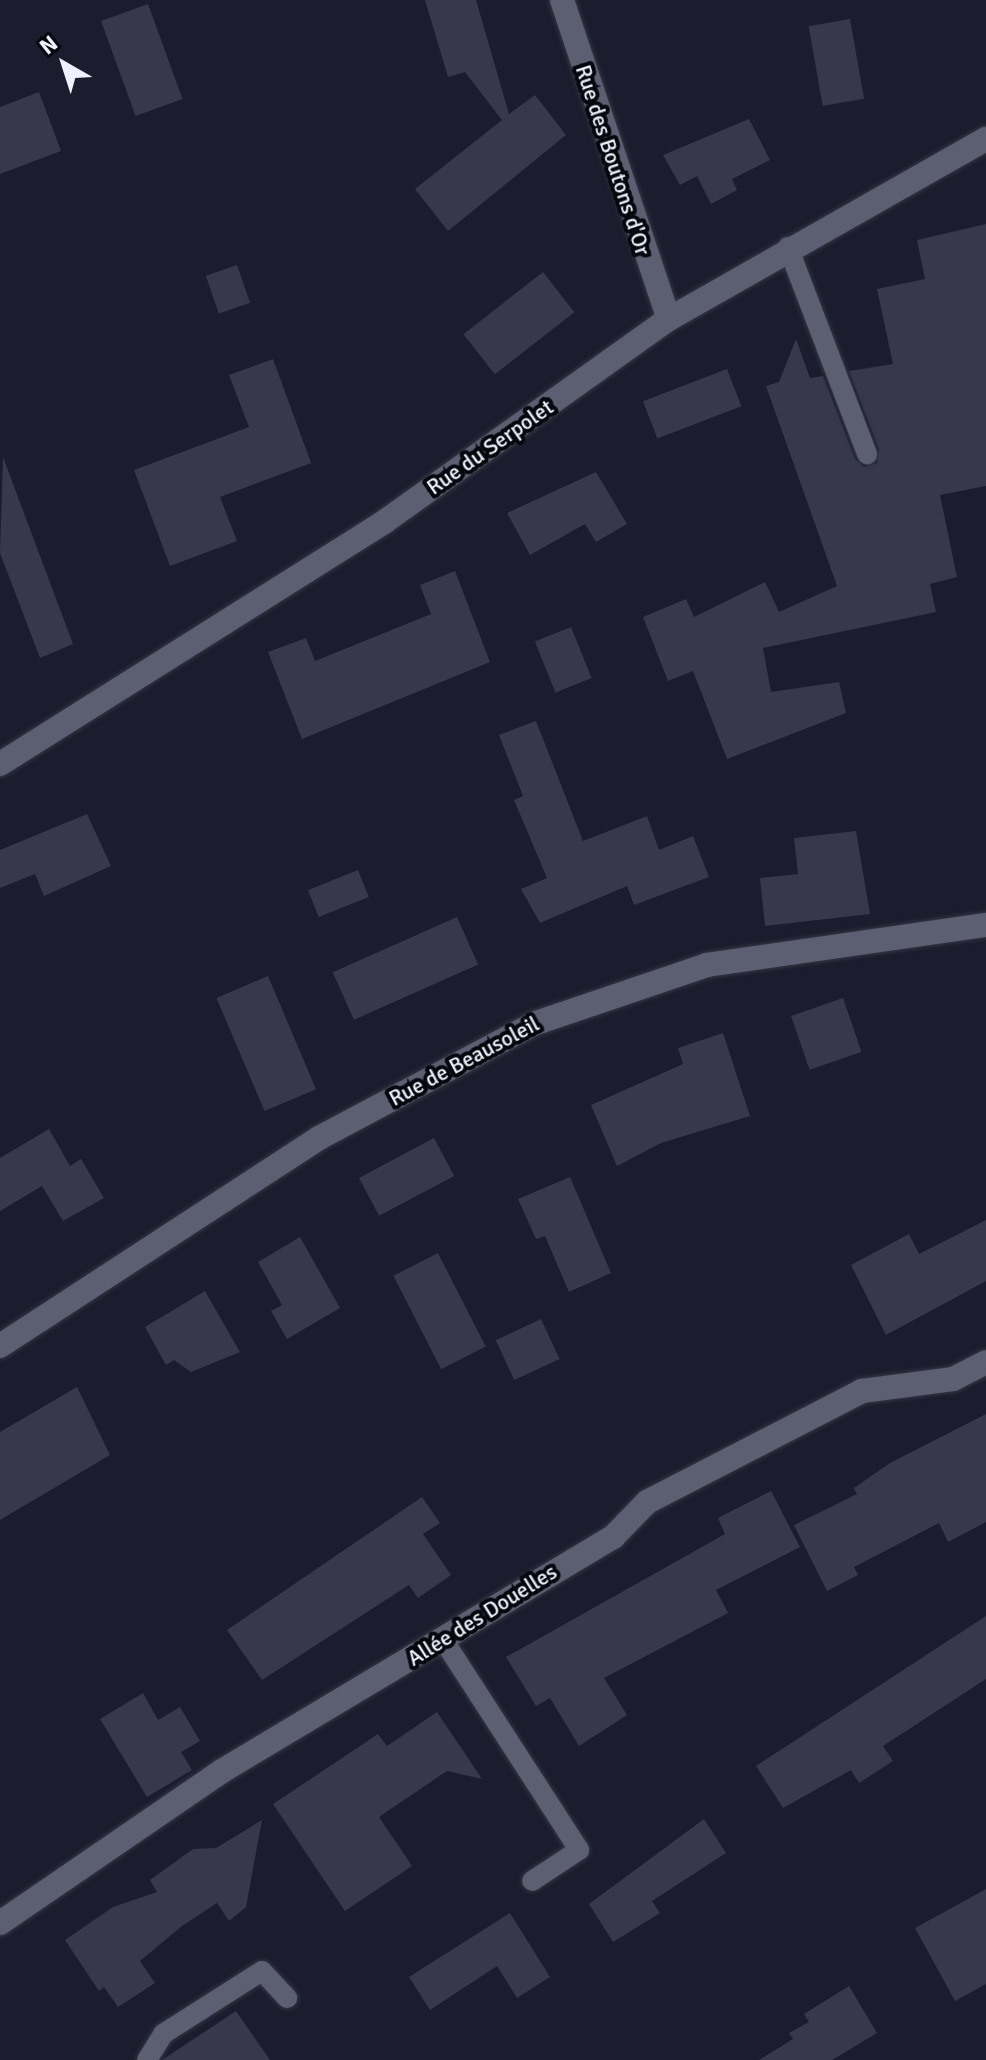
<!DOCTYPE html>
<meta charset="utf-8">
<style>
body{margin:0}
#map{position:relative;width:986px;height:2060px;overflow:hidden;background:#1b1c2d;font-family:Signika,sans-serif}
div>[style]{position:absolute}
.building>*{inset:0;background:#37384b;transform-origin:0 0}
.roads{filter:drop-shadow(0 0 2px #353543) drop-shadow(0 0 2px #353543)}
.service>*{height:20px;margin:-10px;padding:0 10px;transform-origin:10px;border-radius:10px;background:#5c5e72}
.minor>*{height:24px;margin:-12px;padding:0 12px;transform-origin:12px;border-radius:12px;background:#5c5e72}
.tertiary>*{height:24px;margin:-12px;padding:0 12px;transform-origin:12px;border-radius:12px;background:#5c5e72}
span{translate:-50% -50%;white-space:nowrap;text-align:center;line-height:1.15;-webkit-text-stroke:8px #07070e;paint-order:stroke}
.street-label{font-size:22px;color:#f0f1fd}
.north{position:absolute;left:24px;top:24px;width:80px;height:80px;-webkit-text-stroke:6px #07070e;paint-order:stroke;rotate:321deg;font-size:22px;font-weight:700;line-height:32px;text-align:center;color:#f0f1fd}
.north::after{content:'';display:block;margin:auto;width:28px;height:36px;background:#f0f1fd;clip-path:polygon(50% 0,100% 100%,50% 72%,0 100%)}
</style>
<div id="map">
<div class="building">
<div style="clip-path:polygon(425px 0,476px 0,509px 114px,535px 95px,566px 135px,448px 231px,415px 189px,502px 120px,465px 72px,448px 77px)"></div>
<div style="left:148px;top:4px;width:101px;height:50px;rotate:70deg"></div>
<div style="left:850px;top:19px;width:81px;height:42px;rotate:80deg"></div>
<div style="clip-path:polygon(39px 92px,61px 151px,0 174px,0 107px)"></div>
<div style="clip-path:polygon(749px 119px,770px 160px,732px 179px,737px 190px,711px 204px,697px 176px,680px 185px,663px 155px)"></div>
<div style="clip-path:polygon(986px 224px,986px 486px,940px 495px,957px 577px,930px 584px,936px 612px,763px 648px,771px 692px,839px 682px,846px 713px,727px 759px,693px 671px,668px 681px,643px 617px,686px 599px,694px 617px,765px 582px,779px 612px,837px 586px,766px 386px,779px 382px,796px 339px,810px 378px,823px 376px,855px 459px,864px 467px,877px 463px,879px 449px,849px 371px,893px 364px,877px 289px,925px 279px,917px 240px)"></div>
<div style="left:237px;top:265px;width:40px;height:33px;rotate:71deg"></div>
<div style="left:543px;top:272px;width:51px;height:101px;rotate:52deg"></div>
<div style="clip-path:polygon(273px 359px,311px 463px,220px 497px,237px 541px,170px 566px,134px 470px,249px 427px,229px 375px)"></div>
<div style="left:727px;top:369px;width:40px;height:90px;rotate:69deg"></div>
<div style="clip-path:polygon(3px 457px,73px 644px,40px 658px,0 553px)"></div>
<div style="clip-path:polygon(596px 472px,627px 524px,596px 542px,585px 524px,530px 555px,507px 513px)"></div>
<div style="clip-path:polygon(455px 571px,490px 662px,302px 739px,268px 652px,306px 638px,315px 661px,431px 614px,420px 585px)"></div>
<div style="left:571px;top:627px;width:55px;height:39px;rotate:68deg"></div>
<div style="clip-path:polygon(536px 721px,583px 841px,647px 816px,659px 850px,693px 836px,709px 877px,634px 905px,627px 886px,540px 923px,521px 889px,547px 878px,514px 800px,523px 796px,499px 735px)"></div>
<div style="clip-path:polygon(87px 814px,111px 866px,44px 896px,35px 874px,0 888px,0 850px)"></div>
<div style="clip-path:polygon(856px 831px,870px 914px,765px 926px,760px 878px,798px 874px,794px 838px)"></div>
<div style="left:358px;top:870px;width:29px;height:54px;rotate:68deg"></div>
<div style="left:457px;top:917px;width:52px;height:136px;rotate:66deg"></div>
<div style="left:268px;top:976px;width:123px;height:56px;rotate:67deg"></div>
<div style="left:843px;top:998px;width:57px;height:55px;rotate:71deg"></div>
<div style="clip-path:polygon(723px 1033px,750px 1116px,661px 1143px,617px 1166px,591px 1105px,683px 1064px,678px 1048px)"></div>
<div style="clip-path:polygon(49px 1129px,70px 1166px,81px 1159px,104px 1198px,63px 1221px,42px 1186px,0 1211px,0 1158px)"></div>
<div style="left:434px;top:1138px;width:43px;height:85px;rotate:62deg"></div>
<div style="clip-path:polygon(570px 1177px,611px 1273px,569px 1292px,545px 1236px,536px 1239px,518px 1199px)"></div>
<div style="clip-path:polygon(986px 1220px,986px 1281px,886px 1335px,851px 1265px,909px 1234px,919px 1254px)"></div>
<div style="clip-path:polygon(300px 1237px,340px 1308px,287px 1339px,271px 1311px,282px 1305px,258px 1262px)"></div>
<div style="left:438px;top:1253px;width:105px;height:50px;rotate:63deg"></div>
<div style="clip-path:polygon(205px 1291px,240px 1352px,191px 1372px,174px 1360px,166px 1365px,145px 1327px)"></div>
<div style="left:541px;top:1319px;width:44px;height:50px;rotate:65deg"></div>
<div style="clip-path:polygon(77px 1387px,110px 1455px,0 1520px,0 1432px)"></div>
<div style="clip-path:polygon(986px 1414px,986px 1522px,948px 1542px,939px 1523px,854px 1567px,858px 1575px,827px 1591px,794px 1525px,857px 1494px,854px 1488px,890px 1463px)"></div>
<div style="clip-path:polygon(771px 1491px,800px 1547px,716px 1590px,728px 1613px,604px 1678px,627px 1715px,579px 1746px,550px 1698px,536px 1706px,506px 1657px,725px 1534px,718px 1518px)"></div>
<div style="clip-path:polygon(422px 1497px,440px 1523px,423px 1534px,451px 1575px,418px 1598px,409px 1585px,262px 1680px,227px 1630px)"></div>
<div style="clip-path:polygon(986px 1616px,986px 1679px,883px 1746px,893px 1761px,859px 1783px,851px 1770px,783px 1808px,756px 1766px)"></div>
<div style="clip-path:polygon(143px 1693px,158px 1720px,180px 1707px,200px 1741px,181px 1752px,192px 1770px,147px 1797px,100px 1719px)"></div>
<div style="clip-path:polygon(437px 1712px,482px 1779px,447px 1771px,379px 1817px,412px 1866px,345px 1911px,273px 1804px,378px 1734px,387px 1746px)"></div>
<div style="clip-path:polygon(704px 1819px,726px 1853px,652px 1901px,660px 1913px,613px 1942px,589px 1904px)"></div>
<div style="clip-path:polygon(262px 1820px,246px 1907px,229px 1921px,217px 1903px,182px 1926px,140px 1961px,155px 1983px,118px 2007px,104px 1987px,99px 1991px,65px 1940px,113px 1907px,157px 1892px,150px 1880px,193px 1849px,216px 1848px)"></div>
<div style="clip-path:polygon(986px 1889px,986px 1984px,955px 2001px,915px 1928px)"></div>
<div style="clip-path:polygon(510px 1913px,550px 1977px,517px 1998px,497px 1966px,430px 2010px,409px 1977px)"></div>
<div style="clip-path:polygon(849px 1986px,877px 2033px,832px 2060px,759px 2060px,793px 2039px,789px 2033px,809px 2022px,804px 2014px)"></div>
<div style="clip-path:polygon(236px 2011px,270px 2060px,162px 2060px)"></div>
</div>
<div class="roads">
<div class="service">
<div style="left:788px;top:247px;width:222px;rotate:69.1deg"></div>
<div style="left:444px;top:1641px;width:249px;rotate:57.1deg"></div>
<div style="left:579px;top:1850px;width:56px;rotate:146.6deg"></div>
<div style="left:147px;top:2060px;width:31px;rotate:-58deg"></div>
<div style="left:163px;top:2034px;width:117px;rotate:-32.5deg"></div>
<div style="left:262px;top:1971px;width:37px;rotate:47deg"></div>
</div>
<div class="minor">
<div style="left:562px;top:0;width:336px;rotate:71.5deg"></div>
<div style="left:0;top:764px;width:454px;rotate:-32.2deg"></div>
<div style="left:384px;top:522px;width:350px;rotate:-35.5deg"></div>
<div style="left:669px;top:319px;width:365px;rotate:-29.6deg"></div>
<div style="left:0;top:1923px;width:269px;rotate:-34.4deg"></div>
<div style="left:222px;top:1771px;width:456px;rotate:-30.9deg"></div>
<div style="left:613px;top:1537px;width:49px;rotate:-45.8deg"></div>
<div style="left:647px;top:1502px;width:242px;rotate:-27.3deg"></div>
<div style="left:862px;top:1391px;width:92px;rotate:-7.5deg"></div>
<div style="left:953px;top:1379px;width:37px;rotate:-27deg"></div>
</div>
<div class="tertiary">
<div style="left:0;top:1346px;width:381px;rotate:-33.1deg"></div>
<div style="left:319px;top:1138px;width:242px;rotate:-28deg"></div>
<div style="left:533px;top:1024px;width:184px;rotate:-18.7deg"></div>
<div style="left:707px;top:965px;width:282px;rotate:-8.2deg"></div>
</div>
</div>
<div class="street-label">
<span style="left:613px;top:160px;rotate:72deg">Rue des Boutons d'Or</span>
<span style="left:490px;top:447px;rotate:-35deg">Rue du Serpolet</span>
<span style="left:464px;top:1061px;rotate:-28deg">Rue de Beausoleil</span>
<span style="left:482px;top:1615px;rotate:-32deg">Allée des Douelles</span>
</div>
<div class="north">N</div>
</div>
